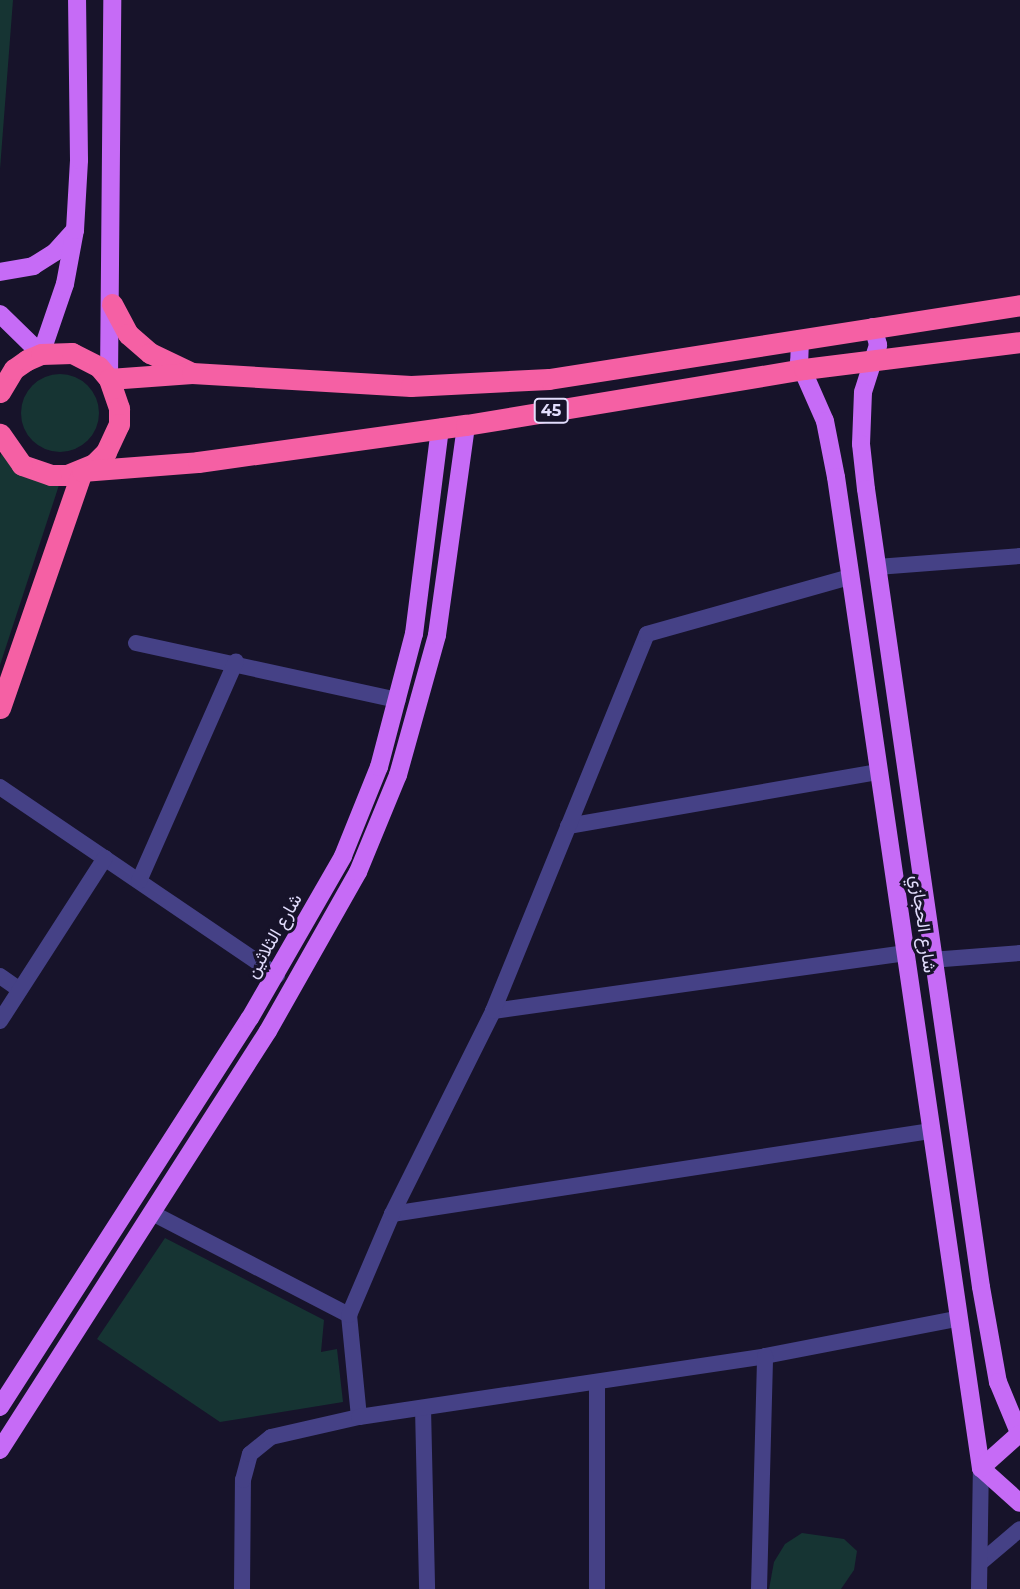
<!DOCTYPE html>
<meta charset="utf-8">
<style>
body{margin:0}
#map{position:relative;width:1020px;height:1589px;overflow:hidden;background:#17132a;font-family:Montserrat,Vazirmatn,sans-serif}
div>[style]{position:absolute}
.green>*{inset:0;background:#163433}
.round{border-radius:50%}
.minor>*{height:16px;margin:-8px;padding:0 8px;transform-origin:8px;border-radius:8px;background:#454186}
.major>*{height:18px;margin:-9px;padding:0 9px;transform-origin:9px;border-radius:9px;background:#c66bf6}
.highway>*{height:21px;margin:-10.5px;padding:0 10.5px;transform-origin:10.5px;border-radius:10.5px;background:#f560a4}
span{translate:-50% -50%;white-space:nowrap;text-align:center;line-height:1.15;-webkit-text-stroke:6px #17132a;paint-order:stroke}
.shield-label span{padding:2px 5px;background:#17132a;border:2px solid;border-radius:5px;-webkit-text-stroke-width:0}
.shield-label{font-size:16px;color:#e2ddfd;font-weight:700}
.street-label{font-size:18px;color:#e2ddfd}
</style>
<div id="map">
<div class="green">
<div style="clip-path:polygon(0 0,13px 0,0 169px)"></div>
<div class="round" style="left:21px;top:374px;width:78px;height:78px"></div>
<div style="clip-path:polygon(2px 450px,60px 482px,0 665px,0 457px)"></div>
<div style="clip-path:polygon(165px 1238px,324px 1320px,321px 1352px,337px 1349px,343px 1402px,220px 1422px,97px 1339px)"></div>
<div style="clip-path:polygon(802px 1533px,844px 1539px,857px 1551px,854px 1570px,841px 1589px,769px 1589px,774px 1562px,785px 1544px)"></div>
</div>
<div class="minor">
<div style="left:877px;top:567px;width:143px;rotate:-4.4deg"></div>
<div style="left:136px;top:643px;width:268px;rotate:12.3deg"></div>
<div style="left:0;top:787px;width:335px;rotate:34.2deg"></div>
<div style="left:568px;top:826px;width:315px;rotate:-9.9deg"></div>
<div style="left:139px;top:881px;width:240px;rotate:-66.2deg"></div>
<div style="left:931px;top:960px;width:89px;rotate:-4.5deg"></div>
<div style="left:0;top:976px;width:24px;rotate:35deg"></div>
<div style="left:493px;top:1011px;width:417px;rotate:-8deg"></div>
<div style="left:0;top:1021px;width:194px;rotate:-57.2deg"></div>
<div style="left:154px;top:1214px;width:220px;rotate:27.4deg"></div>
<div style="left:392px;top:1214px;width:544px;rotate:-8.77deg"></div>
<div style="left:423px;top:1408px;width:181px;rotate:88.7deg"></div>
<div style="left:359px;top:1417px;width:102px;rotate:-95.6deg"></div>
<div style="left:349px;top:1315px;width:110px;rotate:-66.9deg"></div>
<div style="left:392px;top:1214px;width:227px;rotate:-63.5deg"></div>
<div style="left:493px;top:1011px;width:407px;rotate:-67.8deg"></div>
<div style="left:647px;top:634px;width:211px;rotate:-15.7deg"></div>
<div style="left:980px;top:1563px;width:52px;rotate:-40.4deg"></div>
<div style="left:242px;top:1589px;width:109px;rotate:-89.5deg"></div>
<div style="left:243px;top:1480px;width:27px;rotate:-75deg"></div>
<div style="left:250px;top:1454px;width:27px;rotate:-39deg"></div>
<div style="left:271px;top:1437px;width:90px;rotate:-12.8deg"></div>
<div style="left:359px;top:1417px;width:411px;rotate:-8.5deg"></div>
<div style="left:765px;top:1356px;width:195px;rotate:-11deg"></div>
<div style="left:597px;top:1589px;width:206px;rotate:-90deg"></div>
<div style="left:759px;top:1589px;width:233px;rotate:-88.5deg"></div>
<div style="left:979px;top:1589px;width:121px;rotate:-89.1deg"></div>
</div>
<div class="major">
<div style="left:0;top:272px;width:34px;rotate:-10deg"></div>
<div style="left:33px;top:266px;width:26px;rotate:-32deg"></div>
<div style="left:55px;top:252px;width:30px;rotate:-48deg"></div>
<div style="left:0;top:314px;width:57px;rotate:44.3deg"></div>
<div style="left:41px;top:354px;width:74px;rotate:-71.1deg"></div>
<div style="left:65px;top:284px;width:55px;rotate:-79.5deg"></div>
<div style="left:75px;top:230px;width:70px;rotate:-86.7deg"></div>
<div style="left:79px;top:160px;width:160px;rotate:-90.7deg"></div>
<div style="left:873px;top:327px;width:19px;rotate:74deg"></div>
<div style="left:878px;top:345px;width:49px;rotate:107.7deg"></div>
<div style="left:863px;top:392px;width:52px;rotate:92.2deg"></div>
<div style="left:861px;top:444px;width:45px;rotate:83.7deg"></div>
<div style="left:866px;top:489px;width:806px;rotate:81.8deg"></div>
<div style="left:981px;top:1287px;width:97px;rotate:79.9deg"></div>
<div style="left:998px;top:1382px;width:57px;rotate:67.5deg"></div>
<div style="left:800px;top:339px;width:23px;rotate:92deg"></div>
<div style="left:799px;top:362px;width:64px;rotate:66.2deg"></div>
<div style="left:825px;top:421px;width:57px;rotate:78.9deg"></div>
<div style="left:836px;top:477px;width:1002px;rotate:81.68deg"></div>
<div style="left:981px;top:1468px;width:52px;rotate:41.9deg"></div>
<div style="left:109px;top:379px;width:379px;rotate:-89.5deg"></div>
<div style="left:0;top:1407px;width:462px;rotate:-57.3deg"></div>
<div style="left:250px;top:1018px;width:187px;rotate:-60.1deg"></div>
<div style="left:343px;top:856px;width:96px;rotate:-68deg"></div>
<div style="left:379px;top:767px;width:138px;rotate:-75.3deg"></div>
<div style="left:414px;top:634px;width:208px;rotate:-82.8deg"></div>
<div style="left:0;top:1450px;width:497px;rotate:-57.4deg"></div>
<div style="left:268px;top:1031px;width:183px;rotate:-60.5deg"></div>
<div style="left:358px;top:872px;width:105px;rotate:-67.6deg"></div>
<div style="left:398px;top:775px;width:145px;rotate:-74.4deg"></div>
<div style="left:437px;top:635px;width:212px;rotate:-82.1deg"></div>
<div style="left:981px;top:1468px;width:51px;rotate:-41.8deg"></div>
</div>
<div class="highway">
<div style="left:112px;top:304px;width:34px;rotate:62deg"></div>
<div style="left:128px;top:334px;width:29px;rotate:41deg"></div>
<div style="left:150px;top:353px;width:44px;rotate:25.4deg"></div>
<div style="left:109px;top:379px;width:83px;rotate:-4.1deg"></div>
<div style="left:192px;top:373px;width:219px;rotate:3.4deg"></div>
<div style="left:411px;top:386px;width:138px;rotate:-2.9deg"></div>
<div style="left:549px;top:379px;width:477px;rotate:-8.9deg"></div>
<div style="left:0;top:392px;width:27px;rotate:-59deg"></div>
<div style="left:14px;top:369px;width:16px;rotate:-35deg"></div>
<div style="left:27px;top:360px;width:15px;rotate:-23deg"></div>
<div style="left:41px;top:354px;width:31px;rotate:-2deg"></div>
<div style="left:72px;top:353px;width:30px;rotate:27deg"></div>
<div style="left:99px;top:367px;width:16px;rotate:50deg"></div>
<div style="left:109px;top:379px;width:31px;rotate:71deg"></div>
<div style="left:119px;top:408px;width:16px;rotate:90deg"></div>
<div style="left:119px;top:424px;width:31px;rotate:115deg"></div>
<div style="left:106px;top:452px;width:17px;rotate:135deg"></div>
<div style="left:94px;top:464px;width:29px;rotate:158deg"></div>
<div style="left:67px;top:475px;width:16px;rotate:180deg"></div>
<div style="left:51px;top:475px;width:31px;rotate:-161deg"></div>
<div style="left:22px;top:465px;width:38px;rotate:-125deg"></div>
<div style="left:0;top:708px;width:251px;rotate:-70.9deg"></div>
<div style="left:82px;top:471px;width:116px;rotate:-4.4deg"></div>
<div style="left:198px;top:462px;width:271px;rotate:-7.9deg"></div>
<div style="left:466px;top:425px;width:343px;rotate:-9.4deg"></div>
<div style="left:804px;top:369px;width:218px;rotate:-7.1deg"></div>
</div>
<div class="shield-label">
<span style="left:551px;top:411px">45</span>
</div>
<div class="street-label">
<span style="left:923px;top:924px;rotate:82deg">شارع الحجازي</span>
<span style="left:274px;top:936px;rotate:-60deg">شارع الثلاثين</span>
</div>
</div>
